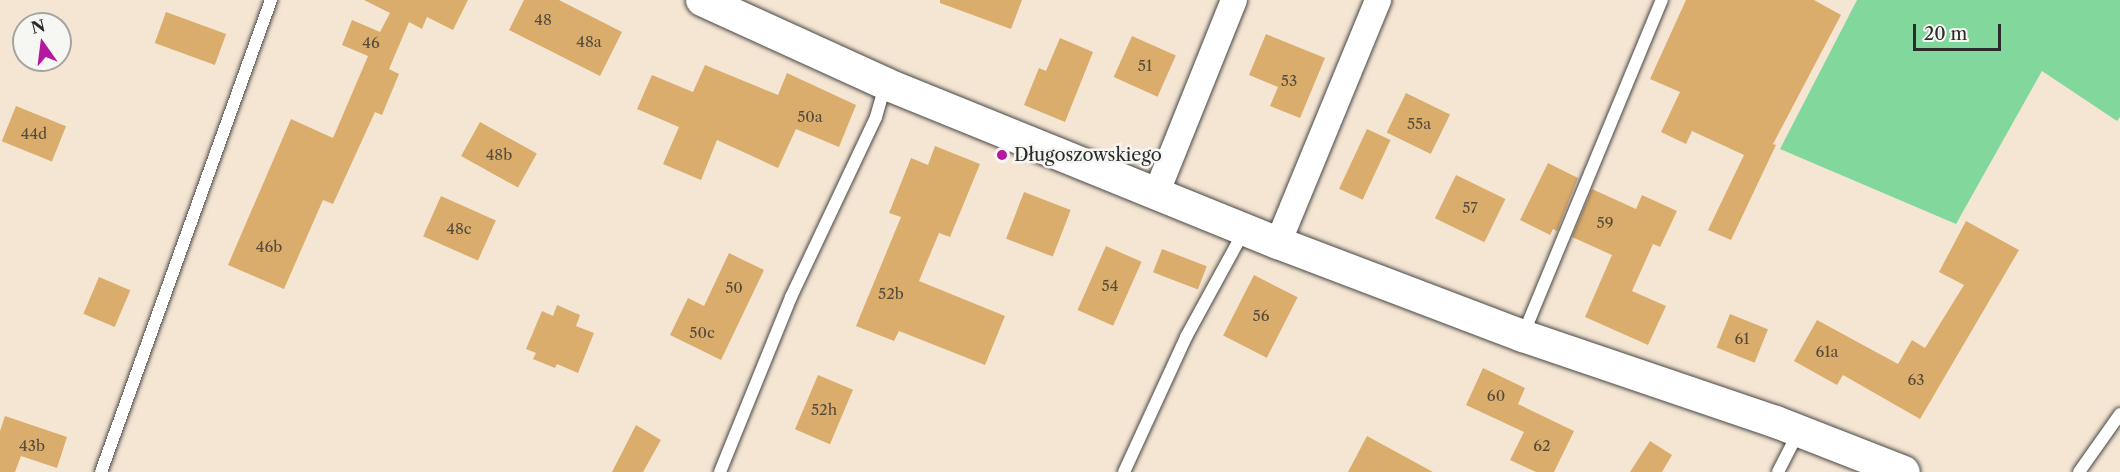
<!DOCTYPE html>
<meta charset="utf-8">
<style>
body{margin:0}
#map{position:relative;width:2120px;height:472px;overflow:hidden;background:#f5e6d4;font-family:"Libre Caslon Text",serif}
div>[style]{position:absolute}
.green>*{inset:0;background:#82d89c}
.building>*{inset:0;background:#dbad6c;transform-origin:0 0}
.roads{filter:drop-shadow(0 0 2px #494744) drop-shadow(0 0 2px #494744)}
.service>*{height:12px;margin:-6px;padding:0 6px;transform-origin:6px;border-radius:6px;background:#fff}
.minor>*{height:26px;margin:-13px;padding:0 13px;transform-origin:13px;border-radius:13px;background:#fff}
.tertiary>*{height:32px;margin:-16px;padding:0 16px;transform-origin:16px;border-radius:16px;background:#fff}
.dots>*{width:16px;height:16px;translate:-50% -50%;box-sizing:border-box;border:3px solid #f6f6f2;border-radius:50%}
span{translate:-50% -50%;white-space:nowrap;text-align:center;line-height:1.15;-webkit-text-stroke:5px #f6f6f2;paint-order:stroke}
.number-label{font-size:15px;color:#574c3b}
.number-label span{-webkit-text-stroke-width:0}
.poi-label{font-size:18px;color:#2b2b2b}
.left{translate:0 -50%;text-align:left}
.north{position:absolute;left:12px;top:12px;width:60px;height:60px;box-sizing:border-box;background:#f6f6f2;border:2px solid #a5a5a2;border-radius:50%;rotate:346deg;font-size:16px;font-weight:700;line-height:24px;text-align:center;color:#2b2b2b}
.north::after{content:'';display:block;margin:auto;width:21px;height:27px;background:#b5179e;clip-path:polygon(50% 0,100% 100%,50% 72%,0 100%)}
.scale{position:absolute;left:1913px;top:24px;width:88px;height:27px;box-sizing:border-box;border:3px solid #2b2b2b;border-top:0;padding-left:8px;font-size:18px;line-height:21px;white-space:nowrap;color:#2b2b2b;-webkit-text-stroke:4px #f6f6f2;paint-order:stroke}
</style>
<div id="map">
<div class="green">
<div style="clip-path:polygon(1857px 0,2120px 0,2120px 117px,2117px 121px,2042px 71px,1956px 224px,1780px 149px)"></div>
</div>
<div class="building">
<div style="clip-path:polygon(364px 0,468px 0,453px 30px,427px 17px,422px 29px,409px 22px,389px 69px,399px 74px,382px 115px,375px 112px,333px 204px,323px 200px,284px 289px,228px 265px,291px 119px,333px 138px,368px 56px,342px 45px,352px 20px,380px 32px,390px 13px)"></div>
<div style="clip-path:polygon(524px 0,559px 0,622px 32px,600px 76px,509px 30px)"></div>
<div style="clip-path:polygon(940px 0,1022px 0,1011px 29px,940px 3px)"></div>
<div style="clip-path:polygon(1686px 0,1814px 0,1841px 15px,1773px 144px,1776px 145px,1731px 240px,1708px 230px,1744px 155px,1692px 131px,1686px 144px,1661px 132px,1680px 92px,1650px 79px)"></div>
<div style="left:166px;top:12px;width:64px;height:33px;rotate:20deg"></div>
<div style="clip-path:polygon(1266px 34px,1325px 58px,1300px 118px,1270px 106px,1278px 87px,1249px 75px)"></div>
<div style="left:1132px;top:36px;width:48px;height:45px;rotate:24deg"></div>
<div style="clip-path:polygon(1060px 38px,1093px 52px,1065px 122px,1024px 105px,1039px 68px,1046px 71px)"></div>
<div style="clip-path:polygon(705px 65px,778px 95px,787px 73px,856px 105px,839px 147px,796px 129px,778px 168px,717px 140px,701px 180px,663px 164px,679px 127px,637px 109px,652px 75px,693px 92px)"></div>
<div style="left:1406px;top:93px;width:49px;height:44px;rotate:26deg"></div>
<div style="left:16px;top:106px;width:54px;height:38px;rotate:22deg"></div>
<div style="left:480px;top:122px;width:65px;height:39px;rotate:29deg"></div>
<div style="left:1367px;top:129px;width:26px;height:66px;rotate:25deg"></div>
<div style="clip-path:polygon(935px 146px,980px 164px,950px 237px,939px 233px,919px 281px,1005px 316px,985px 365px,899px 331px,894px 341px,856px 326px,901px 217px,889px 213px,911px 158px,928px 165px)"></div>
<div style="clip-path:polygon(1548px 163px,1578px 178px,1557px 231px,1553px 229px,1550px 235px,1520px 220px)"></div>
<div style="left:1456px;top:175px;width:55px;height:48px;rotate:26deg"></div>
<div style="clip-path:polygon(1592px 189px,1636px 209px,1642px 195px,1677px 211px,1660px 247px,1653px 244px,1632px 291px,1666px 306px,1648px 345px,1585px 317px,1612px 255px,1572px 237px)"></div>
<div style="left:1024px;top:192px;width:50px;height:50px;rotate:21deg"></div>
<div style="left:441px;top:196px;width:60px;height:44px;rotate:24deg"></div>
<div style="clip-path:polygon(1966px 221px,2019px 250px,1920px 419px,1843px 375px,1837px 385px,1794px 361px,1817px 320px,1898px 364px,1912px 340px,1925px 348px,1964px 285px,1939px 272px)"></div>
<div style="left:1106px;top:246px;width:39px;height:70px;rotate:24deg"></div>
<div style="left:1162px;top:249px;width:48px;height:25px;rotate:21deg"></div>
<div style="clip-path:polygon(729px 253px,764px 270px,721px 360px,670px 335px,688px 298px,704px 306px)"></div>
<div style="left:1254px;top:275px;width:49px;height:68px;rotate:27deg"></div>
<div style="left:99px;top:277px;width:34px;height:40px;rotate:23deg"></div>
<div style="clip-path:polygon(557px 305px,580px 315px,576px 326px,594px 333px,578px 373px,557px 364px,555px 368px,533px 359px,536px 353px,526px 349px,542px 311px,553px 316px)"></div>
<div style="left:1730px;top:314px;width:41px;height:36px;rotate:22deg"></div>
<div style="clip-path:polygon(1483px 368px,1525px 388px,1518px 404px,1574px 431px,1554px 472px,1536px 472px,1510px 460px,1524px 432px,1466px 405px)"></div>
<div style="left:818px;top:375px;width:38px;height:59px;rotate:23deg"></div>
<div style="clip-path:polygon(5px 416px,67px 437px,57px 468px,21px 456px,15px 472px,0 472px,0 431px)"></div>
<div style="clip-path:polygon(636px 425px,661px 440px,643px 472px,612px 472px)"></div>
<div style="clip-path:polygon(1367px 436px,1433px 472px,1348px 472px)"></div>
<div style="clip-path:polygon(1650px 441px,1672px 455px,1662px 472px,1630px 472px)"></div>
</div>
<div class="roads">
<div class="service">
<div style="left:1523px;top:335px;width:363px;rotate:-67.5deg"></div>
<div style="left:101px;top:472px;width:502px;rotate:-70.19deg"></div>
<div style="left:720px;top:472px;width:189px;rotate:-67.9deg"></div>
<div style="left:791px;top:297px;width:199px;rotate:-64.7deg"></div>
<div style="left:876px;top:117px;width:32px;rotate:-74deg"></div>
<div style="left:1124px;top:472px;width:149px;rotate:-65.3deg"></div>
<div style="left:1186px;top:337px;width:121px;rotate:-61.3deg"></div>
<div style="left:1778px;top:472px;width:46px;rotate:-62.9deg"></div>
<div style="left:2079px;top:472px;width:71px;rotate:-54.7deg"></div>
</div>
<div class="minor">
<div style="left:1156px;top:194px;width:209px;rotate:-68.1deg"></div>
<div style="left:1278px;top:243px;width:263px;rotate:-67.6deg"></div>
</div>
<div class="tertiary">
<div style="left:702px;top:0;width:202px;rotate:24.5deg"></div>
<div style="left:886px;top:84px;width:423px;rotate:22.1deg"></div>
<div style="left:1278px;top:243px;width:262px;rotate:20.8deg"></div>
<div style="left:1523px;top:336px;width:267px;rotate:18.8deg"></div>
<div style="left:1776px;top:422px;width:137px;rotate:21.3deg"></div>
</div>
</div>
<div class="dots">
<div style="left:1002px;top:155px;background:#b5179e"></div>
</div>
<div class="number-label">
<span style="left:543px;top:20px">48</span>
<span style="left:589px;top:42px">48a</span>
<span style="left:371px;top:43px">46</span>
<span style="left:1145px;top:66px">51</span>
<span style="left:1289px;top:81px">53</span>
<span style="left:810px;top:117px">50a</span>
<span style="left:1419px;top:124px">55a</span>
<span style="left:34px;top:134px">44d</span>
<span style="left:499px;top:155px">48b</span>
<span style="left:1470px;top:208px">57</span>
<span style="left:1605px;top:223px">59</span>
<span style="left:459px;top:229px">48c</span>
<span style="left:269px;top:247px">46b</span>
<span style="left:1110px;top:286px">54</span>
<span style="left:734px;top:288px">50</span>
<span style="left:891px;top:294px">52b</span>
<span style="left:1261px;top:316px">56</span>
<span style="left:702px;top:333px">50c</span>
<span style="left:1742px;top:339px">61</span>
<span style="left:1827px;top:352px">61a</span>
<span style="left:1916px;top:380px">63</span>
<span style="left:1496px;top:396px">60</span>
<span style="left:824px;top:410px">52h</span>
<span style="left:32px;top:446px">43b</span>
<span style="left:1542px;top:446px">62</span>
</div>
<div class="poi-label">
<span class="left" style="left:1014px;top:155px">Długoszowskiego</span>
</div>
<div class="north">N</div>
<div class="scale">20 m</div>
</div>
